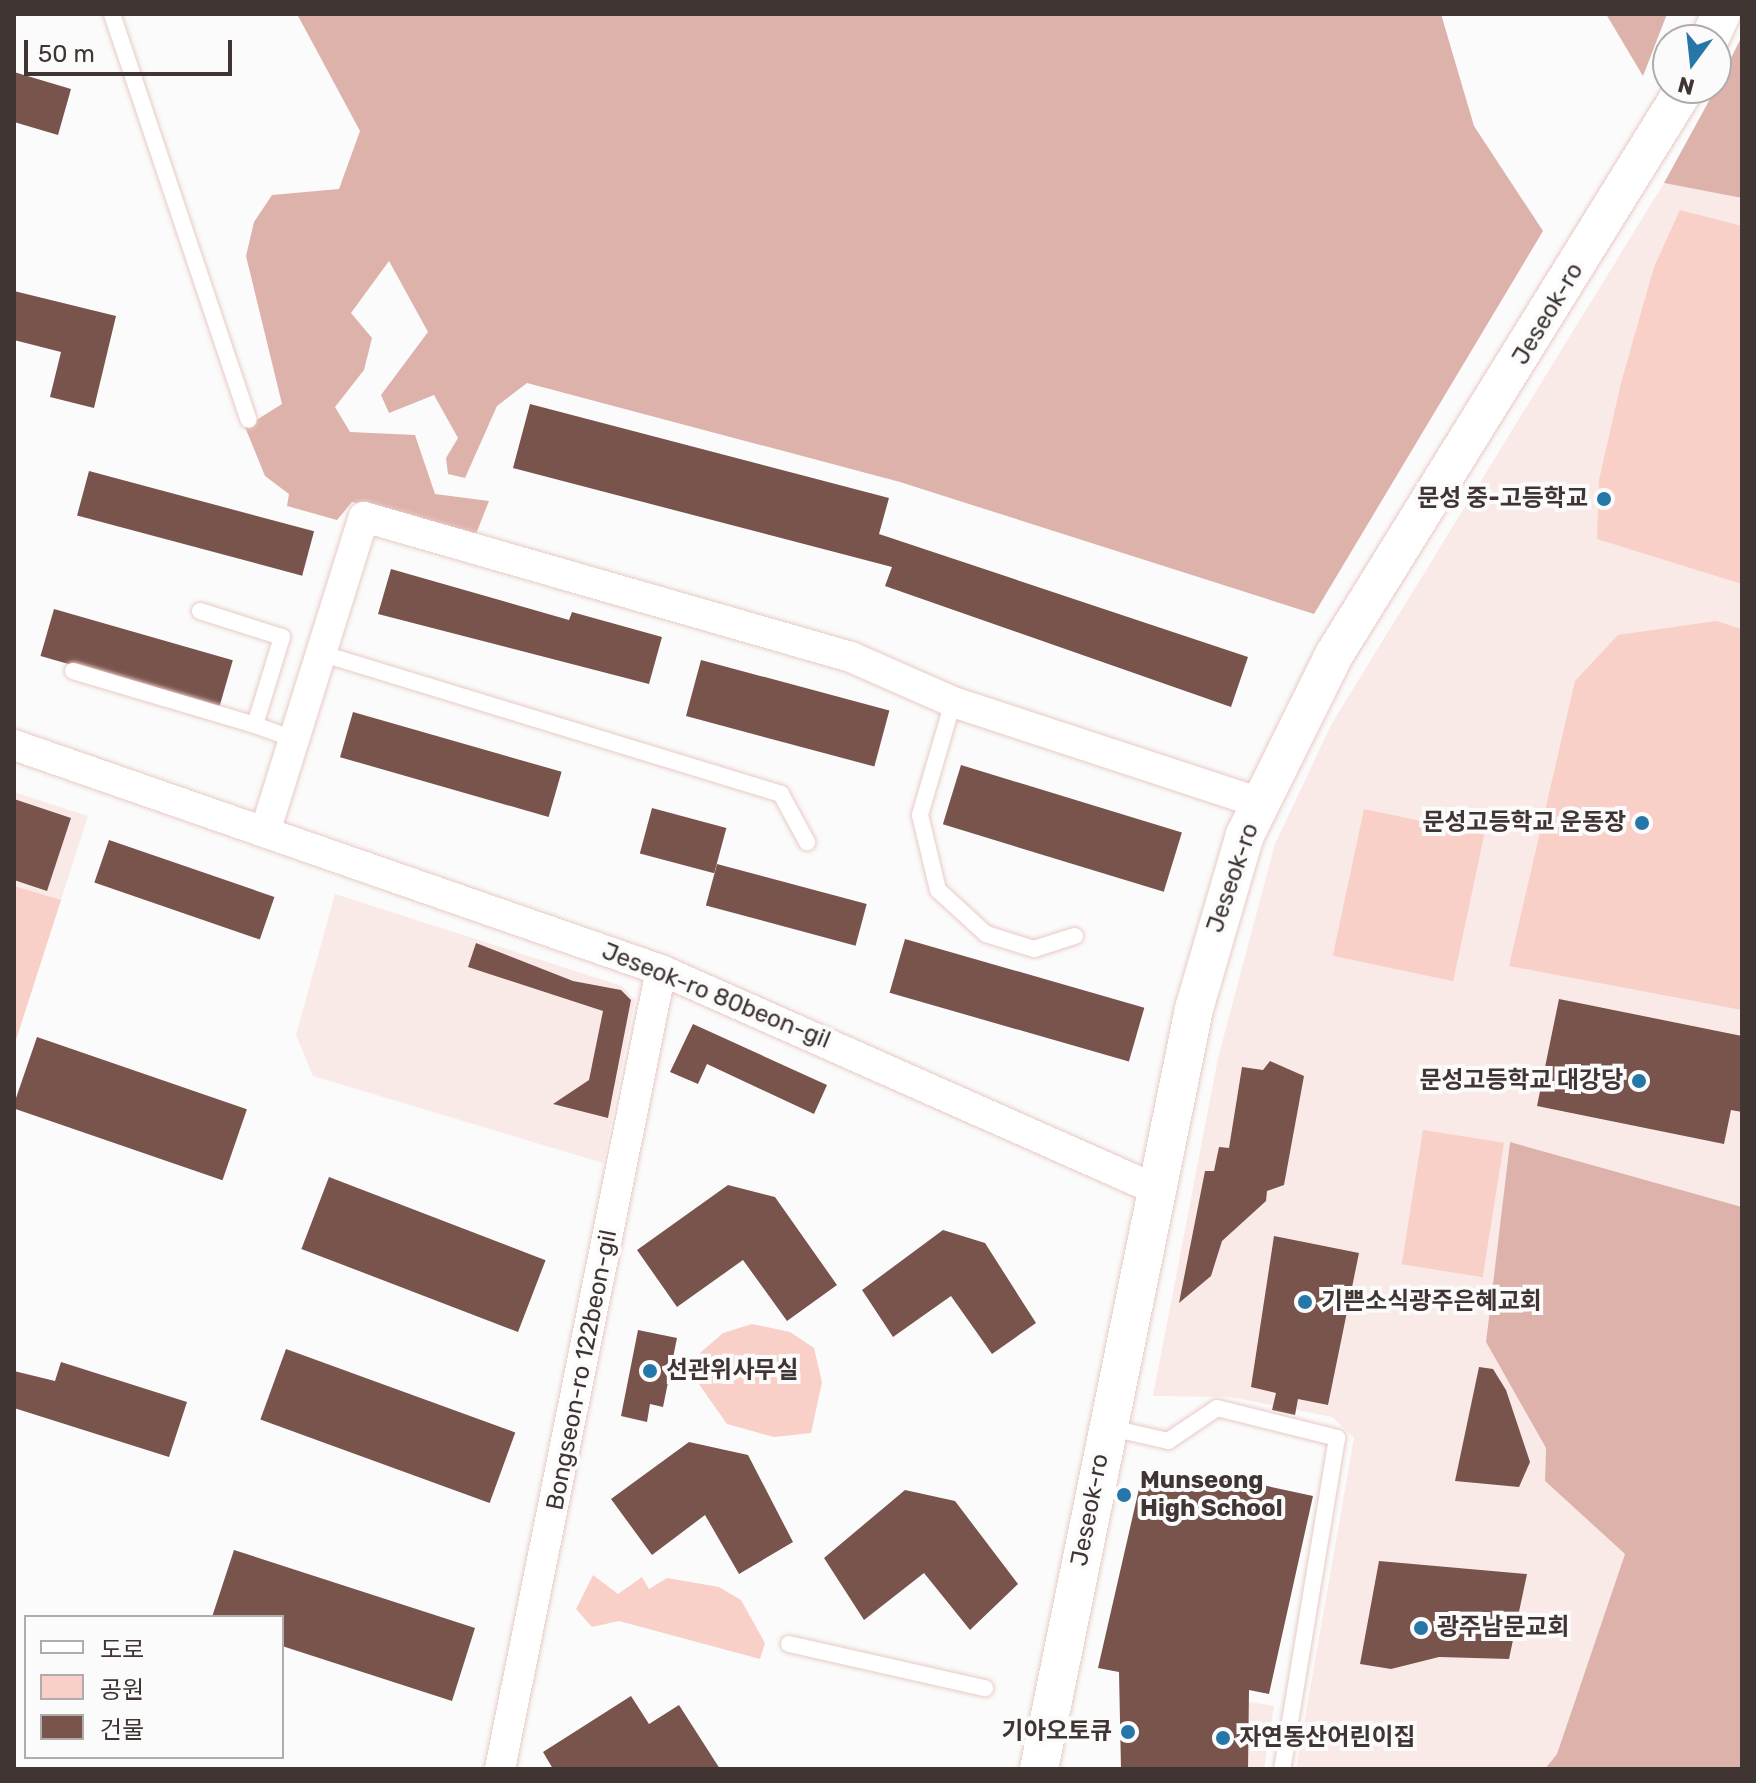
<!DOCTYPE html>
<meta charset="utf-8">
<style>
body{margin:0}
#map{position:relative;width:1756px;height:1783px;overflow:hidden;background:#fbfbfb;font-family:Rubik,"Noto Sans KR",sans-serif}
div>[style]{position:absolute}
.built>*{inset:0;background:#faeae7}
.green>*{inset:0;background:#f8d0c8;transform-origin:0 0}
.forest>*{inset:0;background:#ddb2aa}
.building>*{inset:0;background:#79544d;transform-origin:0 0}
.roads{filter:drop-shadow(0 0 2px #e8cac5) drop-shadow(0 0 2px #e8cac5)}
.service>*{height:16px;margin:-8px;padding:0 8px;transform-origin:8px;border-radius:8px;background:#fff}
.minor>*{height:30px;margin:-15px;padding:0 15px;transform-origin:15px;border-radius:15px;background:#fff}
.tertiary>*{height:38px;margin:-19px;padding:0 19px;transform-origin:19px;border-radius:19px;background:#fff}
.dots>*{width:22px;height:22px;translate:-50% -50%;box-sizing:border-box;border:4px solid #fbfbfb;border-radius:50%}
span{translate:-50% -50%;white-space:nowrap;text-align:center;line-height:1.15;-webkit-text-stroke:8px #fbfbfb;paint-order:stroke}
.street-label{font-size:24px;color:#403532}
.poi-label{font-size:24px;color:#403532;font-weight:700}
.right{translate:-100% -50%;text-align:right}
.left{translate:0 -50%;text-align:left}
.frame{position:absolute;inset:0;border:16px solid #403532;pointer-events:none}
.legend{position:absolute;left:24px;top:1615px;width:260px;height:144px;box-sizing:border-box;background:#fbfbfb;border:2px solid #b0acab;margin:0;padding:10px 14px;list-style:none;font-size:24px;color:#403532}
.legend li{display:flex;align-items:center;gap:16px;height:40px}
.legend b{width:40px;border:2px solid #b0acab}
.north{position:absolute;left:1652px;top:24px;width:80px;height:80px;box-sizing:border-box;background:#fbfbfb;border:2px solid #b0acab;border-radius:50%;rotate:195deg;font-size:22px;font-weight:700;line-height:32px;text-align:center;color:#403532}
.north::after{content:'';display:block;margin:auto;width:28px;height:36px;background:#2776a8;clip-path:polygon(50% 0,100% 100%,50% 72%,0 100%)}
.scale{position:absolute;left:24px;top:40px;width:208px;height:36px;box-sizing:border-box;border:4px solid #403532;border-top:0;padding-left:10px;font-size:24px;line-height:28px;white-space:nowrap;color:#403532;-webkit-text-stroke:6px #fbfbfb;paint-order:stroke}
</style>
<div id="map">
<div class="built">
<div style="clip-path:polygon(1664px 183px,1742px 198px,1742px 1207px,1510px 1142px,1486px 1342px,1546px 1448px,1545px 1481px,1625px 1554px,1557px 1754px,1545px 1769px,1296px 1769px,1354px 1438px,1332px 1417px,1230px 1397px,1153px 1396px,1218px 1058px,1275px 844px,1332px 723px)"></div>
<div style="clip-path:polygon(14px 792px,88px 816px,14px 1046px)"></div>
<div style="clip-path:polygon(335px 894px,622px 986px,635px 1000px,603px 1163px,313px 1076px,296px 1035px)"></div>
<div style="clip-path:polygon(1179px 1690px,1274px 1706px,1264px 1769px,1176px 1769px)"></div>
</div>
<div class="green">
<div style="clip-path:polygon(1680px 210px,1742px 226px,1742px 584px,1597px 539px,1599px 480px,1621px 383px,1654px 267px)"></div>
<div style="clip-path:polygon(1716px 621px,1742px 629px,1742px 1010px,1509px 966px,1575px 681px,1618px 635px)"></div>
<div style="left:1364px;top:809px;width:123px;height:150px;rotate:12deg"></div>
<div style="clip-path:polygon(14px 886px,61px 900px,14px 1046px)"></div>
<div style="left:1423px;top:1130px;width:82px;height:136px;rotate:9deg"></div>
<div style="clip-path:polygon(752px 1324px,790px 1332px,814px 1348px,822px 1382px,811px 1433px,774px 1437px,727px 1424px,696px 1380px,700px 1353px,723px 1333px)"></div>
<div style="clip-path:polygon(593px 1575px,618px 1594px,642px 1577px,649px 1589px,667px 1578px,719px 1587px,741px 1600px,765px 1643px,760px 1659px,619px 1621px,592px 1627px,576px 1609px)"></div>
</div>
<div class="forest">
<div style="clip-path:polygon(297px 14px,1441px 14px,1474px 126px,1543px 231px,1314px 614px,900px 482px,527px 383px,497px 406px,465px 478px,448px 474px,446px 458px,458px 438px,434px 395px,389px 413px,381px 395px,428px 332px,389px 261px,351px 313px,372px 338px,364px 370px,335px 407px,350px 432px,415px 435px,435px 494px,489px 501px,476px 534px,352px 502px,337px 520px,287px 506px,289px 494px,265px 476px,245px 427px,282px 404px,246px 256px,254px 222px,272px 195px,339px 189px,360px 131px)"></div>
<div style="clip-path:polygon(1606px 14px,1667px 14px,1643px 76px)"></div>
<div style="clip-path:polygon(1742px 36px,1742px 198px,1664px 183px,1716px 88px)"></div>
<div style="clip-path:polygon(1510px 1142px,1742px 1207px,1742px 1769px,1545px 1769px,1557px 1754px,1625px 1554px,1545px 1481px,1546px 1448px,1486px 1342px)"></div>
</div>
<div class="building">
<div style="clip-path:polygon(14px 72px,71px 89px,58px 135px,14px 122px)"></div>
<div style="clip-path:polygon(14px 291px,116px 316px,94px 408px,50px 397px,61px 352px,14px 340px)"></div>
<div style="clip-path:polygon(530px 404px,889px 498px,879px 534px,1248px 657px,1231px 707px,885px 586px,892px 567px,513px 468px)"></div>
<div style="left:89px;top:471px;width:233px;height:46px;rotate:15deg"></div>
<div style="clip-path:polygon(391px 569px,569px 620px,572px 612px,662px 637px,649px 684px,378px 614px)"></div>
<div style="left:54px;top:609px;width:186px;height:49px;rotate:16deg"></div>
<div style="left:701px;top:660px;width:195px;height:58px;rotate:15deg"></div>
<div style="left:353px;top:712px;width:217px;height:47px;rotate:16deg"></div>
<div style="left:961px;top:765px;width:231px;height:62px;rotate:17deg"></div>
<div style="clip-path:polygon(14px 799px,71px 818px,47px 891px,14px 880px)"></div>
<div style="left:652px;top:808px;width:77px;height:47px;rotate:15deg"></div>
<div style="left:109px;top:840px;width:175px;height:45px;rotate:19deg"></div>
<div style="left:717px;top:864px;width:155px;height:43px;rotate:15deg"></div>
<div style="left:905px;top:939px;width:249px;height:56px;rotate:16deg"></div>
<div style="clip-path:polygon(476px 943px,573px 981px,621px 990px,631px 1000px,608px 1118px,553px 1104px,589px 1080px,603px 1011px,468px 967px)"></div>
<div style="clip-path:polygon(1559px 999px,1742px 1036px,1742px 1112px,1731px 1110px,1724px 1144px,1537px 1106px)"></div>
<div style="clip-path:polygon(693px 1024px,827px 1085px,814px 1114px,707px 1064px,698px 1084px,670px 1072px)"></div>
<div style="left:37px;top:1037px;width:222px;height:75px;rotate:19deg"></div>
<div style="clip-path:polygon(1270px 1061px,1304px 1076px,1284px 1185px,1267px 1191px,1266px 1201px,1222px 1241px,1211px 1276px,1179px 1303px,1205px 1171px,1214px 1171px,1219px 1147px,1229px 1148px,1242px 1067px,1263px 1070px)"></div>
<div style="left:329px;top:1177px;width:232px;height:77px;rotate:21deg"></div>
<div style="clip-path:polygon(728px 1185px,775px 1197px,837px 1285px,787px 1321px,743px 1260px,677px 1307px,637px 1250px)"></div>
<div style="clip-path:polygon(943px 1230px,985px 1243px,1036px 1323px,992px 1354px,951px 1296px,893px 1337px,862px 1290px)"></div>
<div style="clip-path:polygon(1274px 1236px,1359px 1253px,1328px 1405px,1298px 1399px,1295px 1415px,1272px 1410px,1276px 1393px,1251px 1387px)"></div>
<div style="clip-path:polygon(638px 1330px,677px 1338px,663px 1407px,650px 1404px,647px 1422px,621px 1416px)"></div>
<div style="left:286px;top:1349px;width:244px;height:75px;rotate:20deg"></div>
<div style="clip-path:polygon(61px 1362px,187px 1402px,169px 1457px,14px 1408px,14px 1371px,55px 1381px)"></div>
<div style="clip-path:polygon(1479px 1367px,1493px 1369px,1506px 1390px,1530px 1462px,1519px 1487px,1455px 1481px)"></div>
<div style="clip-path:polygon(689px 1442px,748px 1455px,793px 1542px,739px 1574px,705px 1515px,652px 1555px,611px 1499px)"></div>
<div style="clip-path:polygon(1207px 1473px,1313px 1496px,1269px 1694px,1249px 1690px,1248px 1769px,1121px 1769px,1119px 1672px,1098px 1668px,1141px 1480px,1186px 1490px)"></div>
<div style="clip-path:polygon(905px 1490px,955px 1501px,1018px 1584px,970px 1630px,924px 1573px,864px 1620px,824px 1558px)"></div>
<div style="clip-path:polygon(234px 1550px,475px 1628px,452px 1701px,282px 1646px,282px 1617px,212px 1617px)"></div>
<div style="clip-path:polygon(1379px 1561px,1527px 1574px,1509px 1659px,1439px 1657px,1391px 1669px,1360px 1664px)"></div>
<div style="clip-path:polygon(631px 1696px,649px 1724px,679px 1705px,720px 1769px,553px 1769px,543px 1752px)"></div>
</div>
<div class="roads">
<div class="service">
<div style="left:112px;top:14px;width:428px;rotate:71.4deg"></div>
<div style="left:200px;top:611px;width:86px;rotate:17.6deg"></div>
<div style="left:282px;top:637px;width:92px;rotate:107.1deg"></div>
<div style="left:255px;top:725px;width:40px;rotate:20.2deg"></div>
<div style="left:320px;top:653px;width:482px;rotate:17deg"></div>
<div style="left:781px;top:794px;width:55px;rotate:61.6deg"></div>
<div style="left:73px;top:671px;width:190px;rotate:16.5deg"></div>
<div style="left:953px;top:702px;width:118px;rotate:106.3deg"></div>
<div style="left:920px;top:815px;width:77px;rotate:76.5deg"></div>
<div style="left:938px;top:890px;width:65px;rotate:42.5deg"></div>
<div style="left:986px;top:934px;width:50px;rotate:17.4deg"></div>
<div style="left:1034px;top:949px;width:43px;rotate:-17.6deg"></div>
<div style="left:1107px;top:1427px;width:63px;rotate:12.9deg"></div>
<div style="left:1168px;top:1441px;width:59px;rotate:-34deg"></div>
<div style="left:1217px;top:1408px;width:124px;rotate:14deg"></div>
<div style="left:1337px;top:1438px;width:336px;rotate:99.4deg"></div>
<div style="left:789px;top:1644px;width:201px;rotate:12.7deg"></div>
</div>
<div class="minor">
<div style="left:14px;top:745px;width:685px;rotate:19.18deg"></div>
<div style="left:661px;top:970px;width:540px;rotate:23.91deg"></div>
<div style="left:265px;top:832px;width:330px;rotate:-72.6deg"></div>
<div style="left:364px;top:517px;width:507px;rotate:16.04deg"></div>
<div style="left:851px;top:657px;width:111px;rotate:23.8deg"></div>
<div style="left:953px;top:702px;width:323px;rotate:18.2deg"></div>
<div style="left:500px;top:1769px;width:815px;rotate:-78.61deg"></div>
</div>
<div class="tertiary">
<div style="left:1709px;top:40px;width:29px;rotate:-65deg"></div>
<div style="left:1039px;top:1769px;width:776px;rotate:-78.47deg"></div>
<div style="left:1194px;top:1009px;width:181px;rotate:-73.7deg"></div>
<div style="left:1245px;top:835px;width:201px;rotate:-63.7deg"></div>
<div style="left:1334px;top:655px;width:667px;rotate:-58.24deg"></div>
</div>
</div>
<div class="dots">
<div style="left:1604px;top:499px;background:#2776a8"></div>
<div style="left:1642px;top:823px;background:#2776a8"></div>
<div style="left:1639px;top:1081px;background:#2776a8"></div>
<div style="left:1305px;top:1302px;background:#2776a8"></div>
<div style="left:650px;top:1371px;background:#2776a8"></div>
<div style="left:1124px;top:1495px;background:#2776a8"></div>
<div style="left:1421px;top:1628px;background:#2776a8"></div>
<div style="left:1128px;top:1732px;background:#2776a8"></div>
<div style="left:1223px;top:1738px;background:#2776a8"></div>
</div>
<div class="street-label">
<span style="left:1548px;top:314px;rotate:-59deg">Jeseok-ro</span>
<span style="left:1233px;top:878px;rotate:-71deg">Jeseok-ro</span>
<span style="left:716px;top:996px;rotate:22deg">Jeseok-ro 80beon-gil</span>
<span style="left:582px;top:1370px;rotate:-79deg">Bongseon-ro 122beon-gil</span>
<span style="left:1090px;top:1510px;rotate:-79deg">Jeseok-ro</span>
</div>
<div class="poi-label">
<span class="right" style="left:1588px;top:499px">문성 중-고등학교</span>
<span class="right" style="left:1626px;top:823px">문성고등학교 운동장</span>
<span class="right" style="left:1623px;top:1081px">문성고등학교 대강당</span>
<span class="left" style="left:1321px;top:1302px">기쁜소식광주은혜교회</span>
<span class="left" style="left:666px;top:1371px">선관위사무실</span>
<span class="left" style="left:1140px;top:1495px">Munseong<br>High School</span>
<span class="left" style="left:1437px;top:1628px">광주남문교회</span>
<span class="right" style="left:1112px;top:1732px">기아오토큐</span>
<span class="left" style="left:1239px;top:1738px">자연동산어린이집</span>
</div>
<div class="frame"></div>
<ul class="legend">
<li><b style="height:10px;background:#fff"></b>도로</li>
<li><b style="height:22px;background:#f8d0c8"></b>공원</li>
<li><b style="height:22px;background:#79544d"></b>건물</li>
</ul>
<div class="north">N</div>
<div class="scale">50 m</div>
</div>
